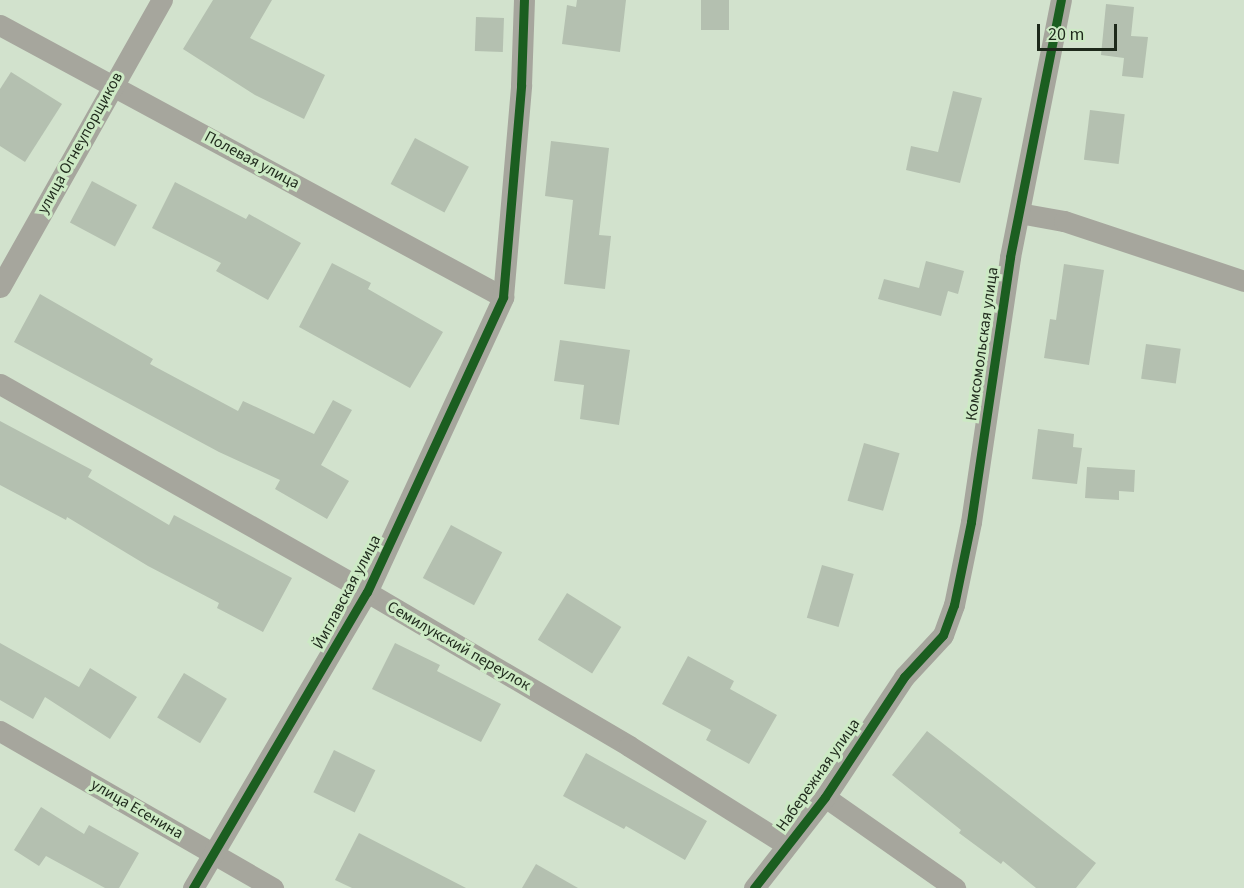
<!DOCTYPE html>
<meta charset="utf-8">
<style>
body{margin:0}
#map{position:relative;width:1244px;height:888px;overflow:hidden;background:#d2e2cd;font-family:"Source Sans 3",sans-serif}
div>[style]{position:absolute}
.building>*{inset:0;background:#b4c0b0;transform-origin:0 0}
.minor>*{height:21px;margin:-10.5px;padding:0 10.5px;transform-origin:10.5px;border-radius:10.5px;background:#a6a69d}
.cycleway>*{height:9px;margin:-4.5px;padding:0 4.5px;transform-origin:4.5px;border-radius:4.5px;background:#1b5e20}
span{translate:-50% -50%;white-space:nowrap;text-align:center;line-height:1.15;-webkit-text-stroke:6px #cdeac5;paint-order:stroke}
.street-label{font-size:16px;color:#1e291b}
.scale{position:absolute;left:1037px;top:24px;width:80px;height:27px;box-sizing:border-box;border:3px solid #1e291b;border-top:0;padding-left:8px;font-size:18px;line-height:21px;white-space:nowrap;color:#1e291b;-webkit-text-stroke:4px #cdeac5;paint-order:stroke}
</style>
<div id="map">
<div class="building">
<div style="clip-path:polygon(213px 0,272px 0,250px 38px,325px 75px,304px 119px,255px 95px,183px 49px)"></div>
<div style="clip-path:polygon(577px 0,626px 0,620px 52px,562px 44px,567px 5px,576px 7px)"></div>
<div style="left:701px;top:0;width:28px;height:30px"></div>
<div style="clip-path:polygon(1106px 4px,1134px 7px,1131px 36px,1148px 37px,1143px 78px,1122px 76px,1124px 58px,1101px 55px)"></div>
<div style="left:476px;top:17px;width:28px;height:34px;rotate:2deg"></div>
<div style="clip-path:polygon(11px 72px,62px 104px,25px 162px,0 146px,0 89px)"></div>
<div style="clip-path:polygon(953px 91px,982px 98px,960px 183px,906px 170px,911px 146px,938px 152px)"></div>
<div style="left:1090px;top:110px;width:35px;height:50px;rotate:7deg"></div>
<div style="left:415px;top:138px;width:61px;height:52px;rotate:28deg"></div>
<div style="clip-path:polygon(551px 141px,609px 148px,599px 235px,611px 236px,605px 289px,564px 284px,573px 200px,545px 196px)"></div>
<div style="left:92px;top:181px;width:51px;height:47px;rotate:28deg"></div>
<div style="clip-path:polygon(175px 182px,246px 219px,249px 214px,301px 243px,268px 300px,216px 271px,221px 263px,152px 228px)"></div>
<div style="clip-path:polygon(926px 261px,964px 271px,958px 294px,948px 291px,941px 316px,878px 299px,884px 279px,919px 288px)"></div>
<div style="clip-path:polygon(332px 263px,371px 283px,368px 289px,443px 332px,410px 388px,299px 327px)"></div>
<div style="clip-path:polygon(1064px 264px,1104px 270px,1089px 365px,1044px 358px,1050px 319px,1056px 320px)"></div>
<div style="clip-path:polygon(40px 294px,153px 359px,150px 364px,238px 411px,243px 401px,314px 434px,333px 400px,352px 410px,321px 465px,349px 481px,327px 519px,275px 489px,280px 480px,219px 452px,14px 342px)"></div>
<div style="clip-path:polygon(560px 340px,630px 350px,619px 425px,580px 419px,584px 385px,554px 381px)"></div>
<div style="left:1146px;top:344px;width:35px;height:35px;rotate:8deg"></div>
<div style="clip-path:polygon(0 421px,92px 470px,88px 477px,169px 525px,174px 515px,292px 578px,263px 632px,217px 608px,219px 603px,148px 566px,67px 517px,66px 520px,0 485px)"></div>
<div style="clip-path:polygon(1038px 429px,1074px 434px,1073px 447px,1082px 448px,1077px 484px,1032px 479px)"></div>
<div style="left:864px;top:443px;width:37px;height:60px;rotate:16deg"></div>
<div style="clip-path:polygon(1087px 467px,1135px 470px,1134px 492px,1119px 491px,1119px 500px,1085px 498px)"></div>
<div style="left:451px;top:525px;width:58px;height:60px;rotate:28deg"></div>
<div style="left:822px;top:565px;width:33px;height:55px;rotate:16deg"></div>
<div style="left:567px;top:593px;width:64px;height:55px;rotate:32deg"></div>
<div style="clip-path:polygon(0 643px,79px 687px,90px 668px,137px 697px,110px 739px,45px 697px,33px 719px,0 700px)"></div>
<div style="clip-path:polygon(395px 643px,440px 665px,437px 671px,501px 704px,481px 742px,372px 689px)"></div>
<div style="clip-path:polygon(688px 656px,734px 681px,730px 689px,777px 715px,749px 764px,706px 740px,711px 730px,662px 704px)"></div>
<div style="left:184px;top:673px;width:50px;height:52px;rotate:31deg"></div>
<div style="clip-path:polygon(927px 731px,1096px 863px,1076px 888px,1036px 888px,1003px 861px,1001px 864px,959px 833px,961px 830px,892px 775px)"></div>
<div style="left:334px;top:750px;width:46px;height:47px;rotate:26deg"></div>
<div style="clip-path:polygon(586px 753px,707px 821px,685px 860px,626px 826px,624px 829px,563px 796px)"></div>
<div style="clip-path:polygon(41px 807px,84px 834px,89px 825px,139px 853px,119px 888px,105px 888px,46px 856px,39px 866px,14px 850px)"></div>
<div style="clip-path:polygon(359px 833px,466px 888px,352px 888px,335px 880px)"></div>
<div style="clip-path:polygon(536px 864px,578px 888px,522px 888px)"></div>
</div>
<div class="minor">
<div style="left:0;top:25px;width:572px;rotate:28.4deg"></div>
<div style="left:1019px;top:213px;width:46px;rotate:10.1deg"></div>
<div style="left:1064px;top:221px;width:190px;rotate:18.4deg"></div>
<div style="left:0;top:287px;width:330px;rotate:-60.6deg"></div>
<div style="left:0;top:384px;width:422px;rotate:29.5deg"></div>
<div style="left:367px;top:592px;width:304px;rotate:30.4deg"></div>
<div style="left:629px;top:746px;width:186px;rotate:32.1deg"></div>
<div style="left:0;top:731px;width:315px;rotate:29.9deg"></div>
<div style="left:825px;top:797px;width:159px;rotate:35deg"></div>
<div style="left:193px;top:888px;width:343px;rotate:-59.6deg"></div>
<div style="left:367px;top:592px;width:325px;rotate:-65.2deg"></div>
<div style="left:503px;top:297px;width:213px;rotate:-85.1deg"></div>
<div style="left:521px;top:85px;width:85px;rotate:-88deg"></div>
<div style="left:754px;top:888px;width:115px;rotate:-52deg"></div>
<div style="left:825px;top:797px;width:144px;rotate:-56.6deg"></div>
<div style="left:904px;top:677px;width:57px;rotate:-47.1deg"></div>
<div style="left:943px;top:635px;width:32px;rotate:-70deg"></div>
<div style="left:954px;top:605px;width:85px;rotate:-78.4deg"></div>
<div style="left:971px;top:522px;width:268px;rotate:-81.6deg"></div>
<div style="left:1010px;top:257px;width:262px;rotate:-78.8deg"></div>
</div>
<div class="cycleway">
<div style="left:193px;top:888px;width:343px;rotate:-59.6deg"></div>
<div style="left:367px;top:592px;width:325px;rotate:-65.2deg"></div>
<div style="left:503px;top:297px;width:213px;rotate:-85.1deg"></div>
<div style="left:521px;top:85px;width:85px;rotate:-88deg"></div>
<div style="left:754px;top:888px;width:115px;rotate:-52deg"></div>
<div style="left:825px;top:797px;width:144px;rotate:-56.6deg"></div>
<div style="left:904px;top:677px;width:57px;rotate:-47.1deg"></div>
<div style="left:943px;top:635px;width:32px;rotate:-70deg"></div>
<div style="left:954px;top:605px;width:85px;rotate:-78.4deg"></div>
<div style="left:971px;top:522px;width:268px;rotate:-81.6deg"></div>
<div style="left:1010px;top:257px;width:262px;rotate:-78.8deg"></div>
</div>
<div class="street-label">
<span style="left:80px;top:143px;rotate:-61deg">улица Огнеупорщиков</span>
<span style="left:252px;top:160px;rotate:28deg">Полевая улица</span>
<span style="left:982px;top:344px;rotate:-82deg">Комсомольская улица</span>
<span style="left:347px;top:592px;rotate:-62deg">Йиглавская улица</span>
<span style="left:459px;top:646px;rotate:30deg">Семилукский переулок</span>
<span style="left:818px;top:775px;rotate:-55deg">Набережная улица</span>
<span style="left:137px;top:809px;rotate:30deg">улица Есенина</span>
</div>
<div class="scale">20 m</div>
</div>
